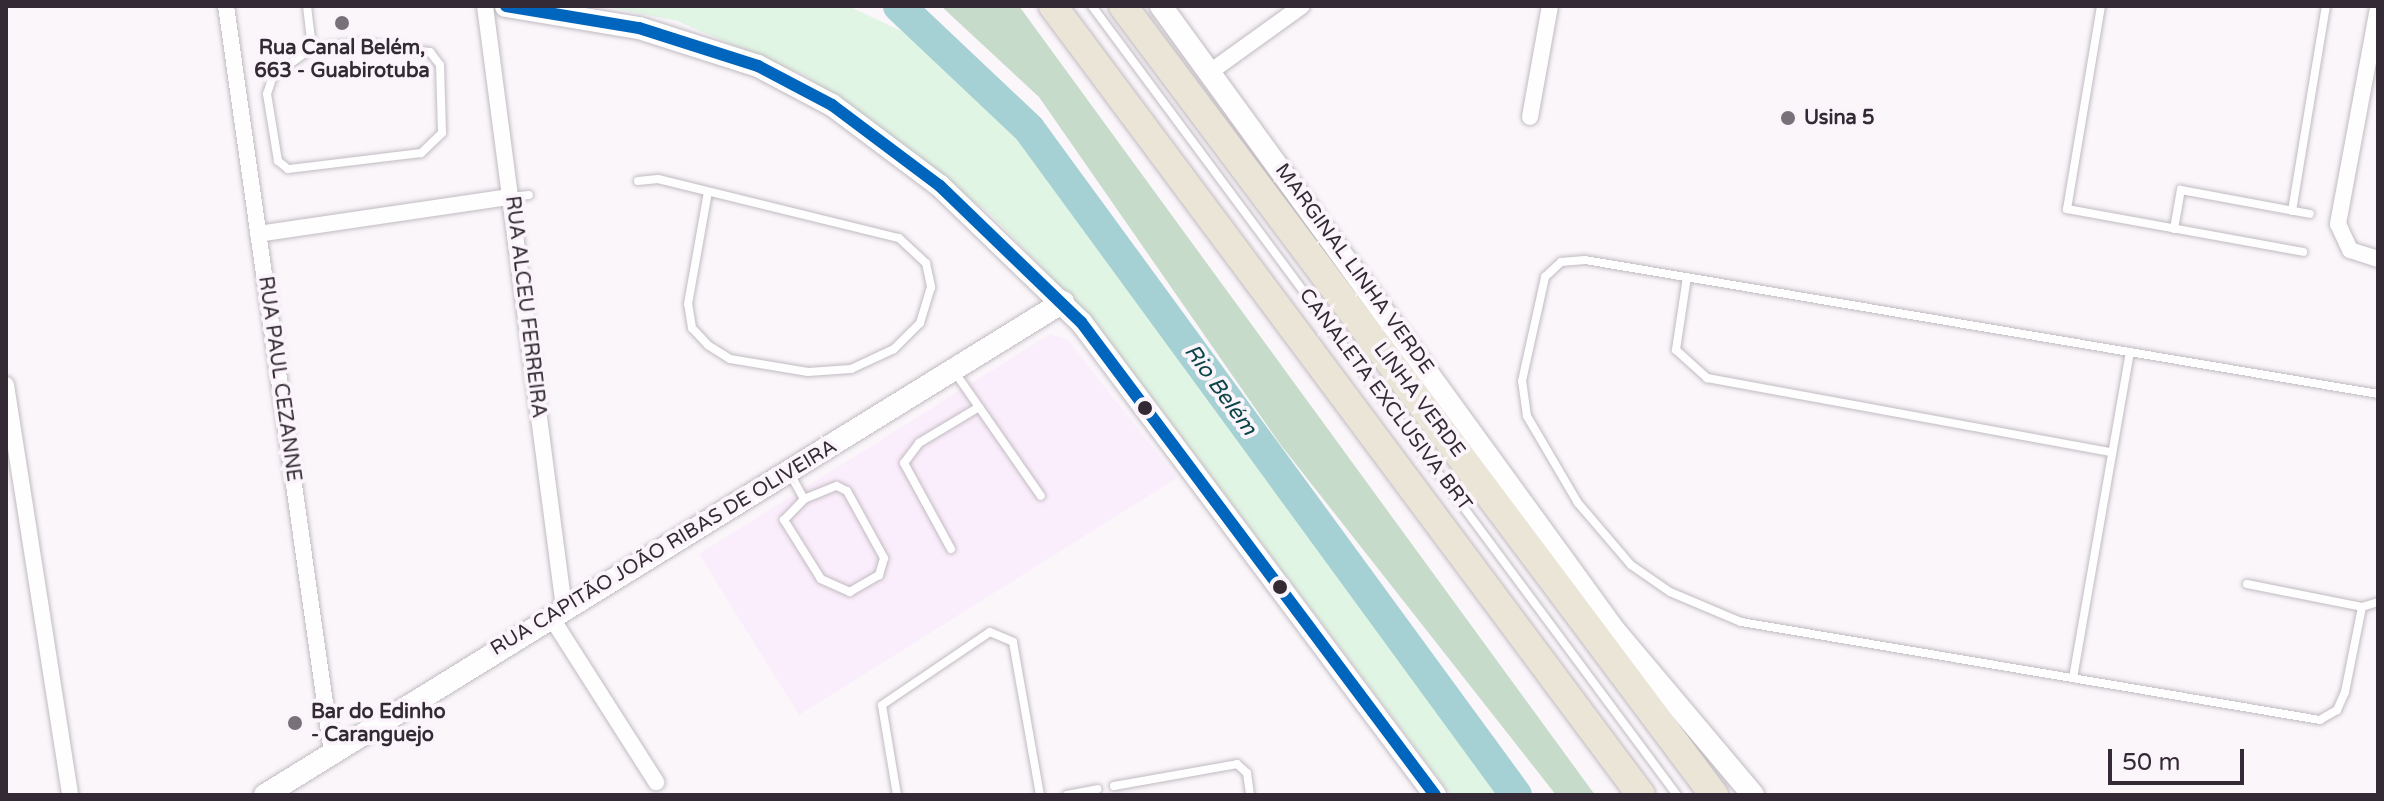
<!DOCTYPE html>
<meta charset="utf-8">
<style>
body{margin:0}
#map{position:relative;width:2384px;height:801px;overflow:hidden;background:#faf6fa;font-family:"Varela Round",sans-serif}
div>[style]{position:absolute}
.built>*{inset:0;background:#fbeefc}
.green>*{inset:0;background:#e1f5e4}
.forest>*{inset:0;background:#c6dbca}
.river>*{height:32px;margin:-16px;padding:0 16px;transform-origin:16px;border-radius:16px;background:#a5d0d4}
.roads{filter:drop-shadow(0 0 2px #c1bbc1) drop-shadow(0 0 2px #c1bbc1)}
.lane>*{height:8px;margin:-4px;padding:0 4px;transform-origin:4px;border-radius:4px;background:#fefefe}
.street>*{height:16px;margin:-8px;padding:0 8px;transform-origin:8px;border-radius:8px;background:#fefefe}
.secondary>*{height:22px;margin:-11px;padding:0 11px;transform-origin:11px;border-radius:11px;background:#fefefe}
.highway>*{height:28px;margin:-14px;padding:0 14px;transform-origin:14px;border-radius:14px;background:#ebe5d7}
.bus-1>*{height:12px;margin:-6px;padding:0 6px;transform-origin:6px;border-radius:6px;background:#0065bd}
.dots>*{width:22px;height:22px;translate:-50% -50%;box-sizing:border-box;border:4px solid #fbf5fb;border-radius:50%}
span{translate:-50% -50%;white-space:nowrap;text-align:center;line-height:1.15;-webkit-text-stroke:8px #fbf5fb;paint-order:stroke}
.poi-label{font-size:20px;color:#342a35;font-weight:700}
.left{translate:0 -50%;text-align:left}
.street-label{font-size:20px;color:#342a35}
.water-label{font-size:22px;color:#0b4649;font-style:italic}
.frame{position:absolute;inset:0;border:8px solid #342a35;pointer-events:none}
.scale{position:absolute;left:2108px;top:749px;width:136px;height:36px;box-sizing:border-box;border:4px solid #342a35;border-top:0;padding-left:10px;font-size:24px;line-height:28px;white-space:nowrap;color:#342a35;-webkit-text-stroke:6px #fbf5fb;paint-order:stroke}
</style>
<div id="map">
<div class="built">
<div style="clip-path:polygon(1050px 334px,1068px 340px,1177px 478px,799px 715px,699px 554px)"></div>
</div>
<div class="green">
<div style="clip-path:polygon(602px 6px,848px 6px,914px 37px,1022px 134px,1506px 795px,1451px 795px,1096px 323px,988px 212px,808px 77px,677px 21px)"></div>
</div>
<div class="forest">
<div style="clip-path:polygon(941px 6px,1019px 6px,1595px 795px,1556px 795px,1280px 444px,1039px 97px)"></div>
</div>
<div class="river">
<div style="left:899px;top:6px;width:179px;rotate:43.4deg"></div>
<div style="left:1029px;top:129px;width:825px;rotate:53.82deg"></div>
</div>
<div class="roads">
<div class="lane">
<div style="left:307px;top:6px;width:42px;rotate:83.2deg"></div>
<div style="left:1092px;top:6px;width:982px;rotate:53.45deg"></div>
<div style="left:2101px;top:6px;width:206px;rotate:99.5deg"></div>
<div style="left:2067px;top:209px;width:240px;rotate:10.3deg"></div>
<div style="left:363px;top:43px;width:68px;rotate:7.7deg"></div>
<div style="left:430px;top:52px;width:16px;rotate:52deg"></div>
<div style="left:440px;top:65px;width:68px;rotate:88.3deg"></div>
<div style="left:442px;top:133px;width:29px;rotate:136deg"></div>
<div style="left:421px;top:153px;width:134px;rotate:173.1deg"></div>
<div style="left:288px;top:169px;width:13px;rotate:-141deg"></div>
<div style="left:278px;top:161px;width:68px;rotate:-99.3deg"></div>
<div style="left:267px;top:94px;width:19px;rotate:-72deg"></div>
<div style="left:273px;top:76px;width:48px;rotate:-35.7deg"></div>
<div style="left:312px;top:48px;width:51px;rotate:-5.6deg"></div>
<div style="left:638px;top:181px;width:20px;rotate:-6deg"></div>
<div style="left:658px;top:179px;width:248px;rotate:13.8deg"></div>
<div style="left:899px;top:238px;width:37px;rotate:43deg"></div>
<div style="left:926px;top:263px;width:25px;rotate:78deg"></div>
<div style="left:931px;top:287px;width:38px;rotate:107deg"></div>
<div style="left:920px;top:323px;width:37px;rotate:135deg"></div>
<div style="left:894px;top:349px;width:47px;rotate:155.1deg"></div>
<div style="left:851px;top:369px;width:43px;rotate:176deg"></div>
<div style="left:808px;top:372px;width:79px;rotate:-170.5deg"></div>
<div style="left:730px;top:359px;width:26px;rotate:-148deg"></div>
<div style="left:708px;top:345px;width:23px;rotate:-133deg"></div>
<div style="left:692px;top:328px;width:24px;rotate:-99deg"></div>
<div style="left:688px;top:304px;width:114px;rotate:-79.9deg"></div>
<div style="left:510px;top:197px;width:19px;rotate:-6deg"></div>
<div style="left:2292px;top:211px;width:208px;rotate:-80.6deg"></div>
<div style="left:2174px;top:229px;width:40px;rotate:-80deg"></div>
<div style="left:2181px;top:190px;width:131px;rotate:10.5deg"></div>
<div style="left:1687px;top:277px;width:74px;rotate:98.6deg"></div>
<div style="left:1676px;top:350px;width:42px;rotate:42.1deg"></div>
<div style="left:1707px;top:378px;width:412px;rotate:10.4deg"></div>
<div style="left:954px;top:371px;width:152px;rotate:55.2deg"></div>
<div style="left:789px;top:472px;width:31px;rotate:61deg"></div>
<div style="left:804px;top:499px;width:35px;rotate:-22deg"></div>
<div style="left:837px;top:486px;width:11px;rotate:27deg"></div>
<div style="left:847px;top:491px;width:77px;rotate:61.1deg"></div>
<div style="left:884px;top:558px;width:18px;rotate:106deg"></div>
<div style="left:879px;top:575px;width:34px;rotate:150deg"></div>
<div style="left:850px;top:592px;width:32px;rotate:-156deg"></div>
<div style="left:821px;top:579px;width:70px;rotate:-122.1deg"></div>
<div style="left:784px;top:520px;width:29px;rotate:-46deg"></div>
<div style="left:951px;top:549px;width:98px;rotate:-118.7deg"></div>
<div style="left:904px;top:463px;width:25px;rotate:-53deg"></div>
<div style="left:919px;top:443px;width:70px;rotate:-31deg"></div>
<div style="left:2247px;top:584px;width:117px;rotate:11.3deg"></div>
<div style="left:2362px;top:607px;width:17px;rotate:-17deg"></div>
<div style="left:2362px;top:607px;width:87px;rotate:101.3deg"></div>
<div style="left:2345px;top:692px;width:20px;rotate:114deg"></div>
<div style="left:2337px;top:710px;width:20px;rotate:150deg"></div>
<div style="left:2320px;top:720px;width:587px;rotate:-170.39deg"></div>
<div style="left:1741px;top:622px;width:77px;rotate:-157.1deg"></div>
<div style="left:1670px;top:592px;width:47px;rotate:-145.3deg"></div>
<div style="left:1631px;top:565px;width:82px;rotate:-130.5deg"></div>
<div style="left:1578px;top:503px;width:101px;rotate:-120.4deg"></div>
<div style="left:1527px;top:416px;width:35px;rotate:-98deg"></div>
<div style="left:1522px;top:381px;width:107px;rotate:-77.5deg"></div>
<div style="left:1545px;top:277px;width:22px;rotate:-43deg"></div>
<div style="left:1561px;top:262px;width:24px;rotate:-5deg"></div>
<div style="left:1585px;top:260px;width:804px;rotate:9.59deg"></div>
<div style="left:2073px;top:678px;width:331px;rotate:-80.1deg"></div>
<div style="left:1114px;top:786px;width:125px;rotate:-10.1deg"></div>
<div style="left:1237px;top:764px;width:13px;rotate:42deg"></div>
<div style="left:1247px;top:773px;width:22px;rotate:82deg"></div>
<div style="left:897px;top:795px;width:91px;rotate:-99.5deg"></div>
<div style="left:882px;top:705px;width:130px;rotate:-34.1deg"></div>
<div style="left:990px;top:632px;width:25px;rotate:23deg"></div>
<div style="left:1013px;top:642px;width:155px;rotate:80deg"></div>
<div style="left:1067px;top:795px;width:31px;rotate:-11deg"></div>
</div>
<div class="street">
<div style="left:226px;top:6px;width:754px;rotate:81.92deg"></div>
<div style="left:485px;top:6px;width:607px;rotate:82.52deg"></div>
<div style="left:2378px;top:8px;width:220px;rotate:100.5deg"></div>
<div style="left:2338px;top:224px;width:29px;rotate:65deg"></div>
<div style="left:2350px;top:250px;width:29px;rotate:18deg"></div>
<div style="left:1210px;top:72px;width:113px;rotate:-35.7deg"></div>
<div style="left:1530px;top:117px;width:113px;rotate:-79.8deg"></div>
<div style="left:258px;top:234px;width:255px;rotate:-8.4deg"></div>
<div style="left:6px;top:385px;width:415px;rotate:81.1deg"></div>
<div style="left:551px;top:617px;width:196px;rotate:57.5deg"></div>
</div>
<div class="secondary">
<div style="left:506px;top:6px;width:135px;rotate:9.4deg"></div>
<div style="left:639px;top:28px;width:125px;rotate:17.7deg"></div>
<div style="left:758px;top:66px;width:84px;rotate:27.8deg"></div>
<div style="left:832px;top:105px;width:135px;rotate:36.9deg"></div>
<div style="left:940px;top:186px;width:196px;rotate:44deg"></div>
<div style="left:1081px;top:322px;width:591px;rotate:53.19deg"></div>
<div style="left:1161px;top:6px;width:772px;rotate:54.01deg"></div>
<div style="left:1615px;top:631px;width:214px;rotate:49.9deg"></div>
<div style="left:265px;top:795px;width:938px;rotate:-31.71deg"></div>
</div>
<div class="highway">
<div style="left:1053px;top:6px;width:984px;rotate:53.3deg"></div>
<div style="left:1123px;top:6px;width:986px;rotate:53.16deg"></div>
</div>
</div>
<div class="bus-1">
<div style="left:506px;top:6px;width:135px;rotate:9.4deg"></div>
<div style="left:639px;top:28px;width:125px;rotate:17.7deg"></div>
<div style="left:758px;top:66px;width:84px;rotate:27.8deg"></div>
<div style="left:832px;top:105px;width:135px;rotate:36.9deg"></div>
<div style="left:940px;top:186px;width:196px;rotate:44deg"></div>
<div style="left:1081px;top:322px;width:591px;rotate:53.19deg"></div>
</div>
<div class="dots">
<div style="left:342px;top:23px;background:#79717a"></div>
<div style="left:1788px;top:118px;background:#79717a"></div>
<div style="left:1145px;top:408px;background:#342a35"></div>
<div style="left:1280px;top:587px;background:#342a35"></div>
<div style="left:295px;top:723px;background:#79717a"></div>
</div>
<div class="poi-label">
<span style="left:342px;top:60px">Rua Canal Belém,<br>663 - Guabirotuba</span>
<span class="left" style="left:1804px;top:118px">Usina 5</span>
<span class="left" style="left:311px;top:724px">Bar do Edinho<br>- Caranguejo</span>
</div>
<div class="street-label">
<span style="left:1354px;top:269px;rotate:54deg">MARGINAL LINHA VERDE</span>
<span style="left:525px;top:307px;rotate:83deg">RUA ALCEU FERREIRA</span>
<span style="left:279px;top:379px;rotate:82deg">RUA PAUL CEZANNE</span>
<span style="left:1385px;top:400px;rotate:53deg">CANALETA EXCLUSIVA BRT</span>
<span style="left:1419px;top:400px;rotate:53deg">LINHA VERDE</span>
<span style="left:664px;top:548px;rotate:-31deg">RUA CAPITÃO JOÃO RIBAS DE OLIVEIRA</span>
</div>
<div class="water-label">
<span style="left:1220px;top:390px;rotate:54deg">Rio Belém</span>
</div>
<div class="frame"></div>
<div class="scale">50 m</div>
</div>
